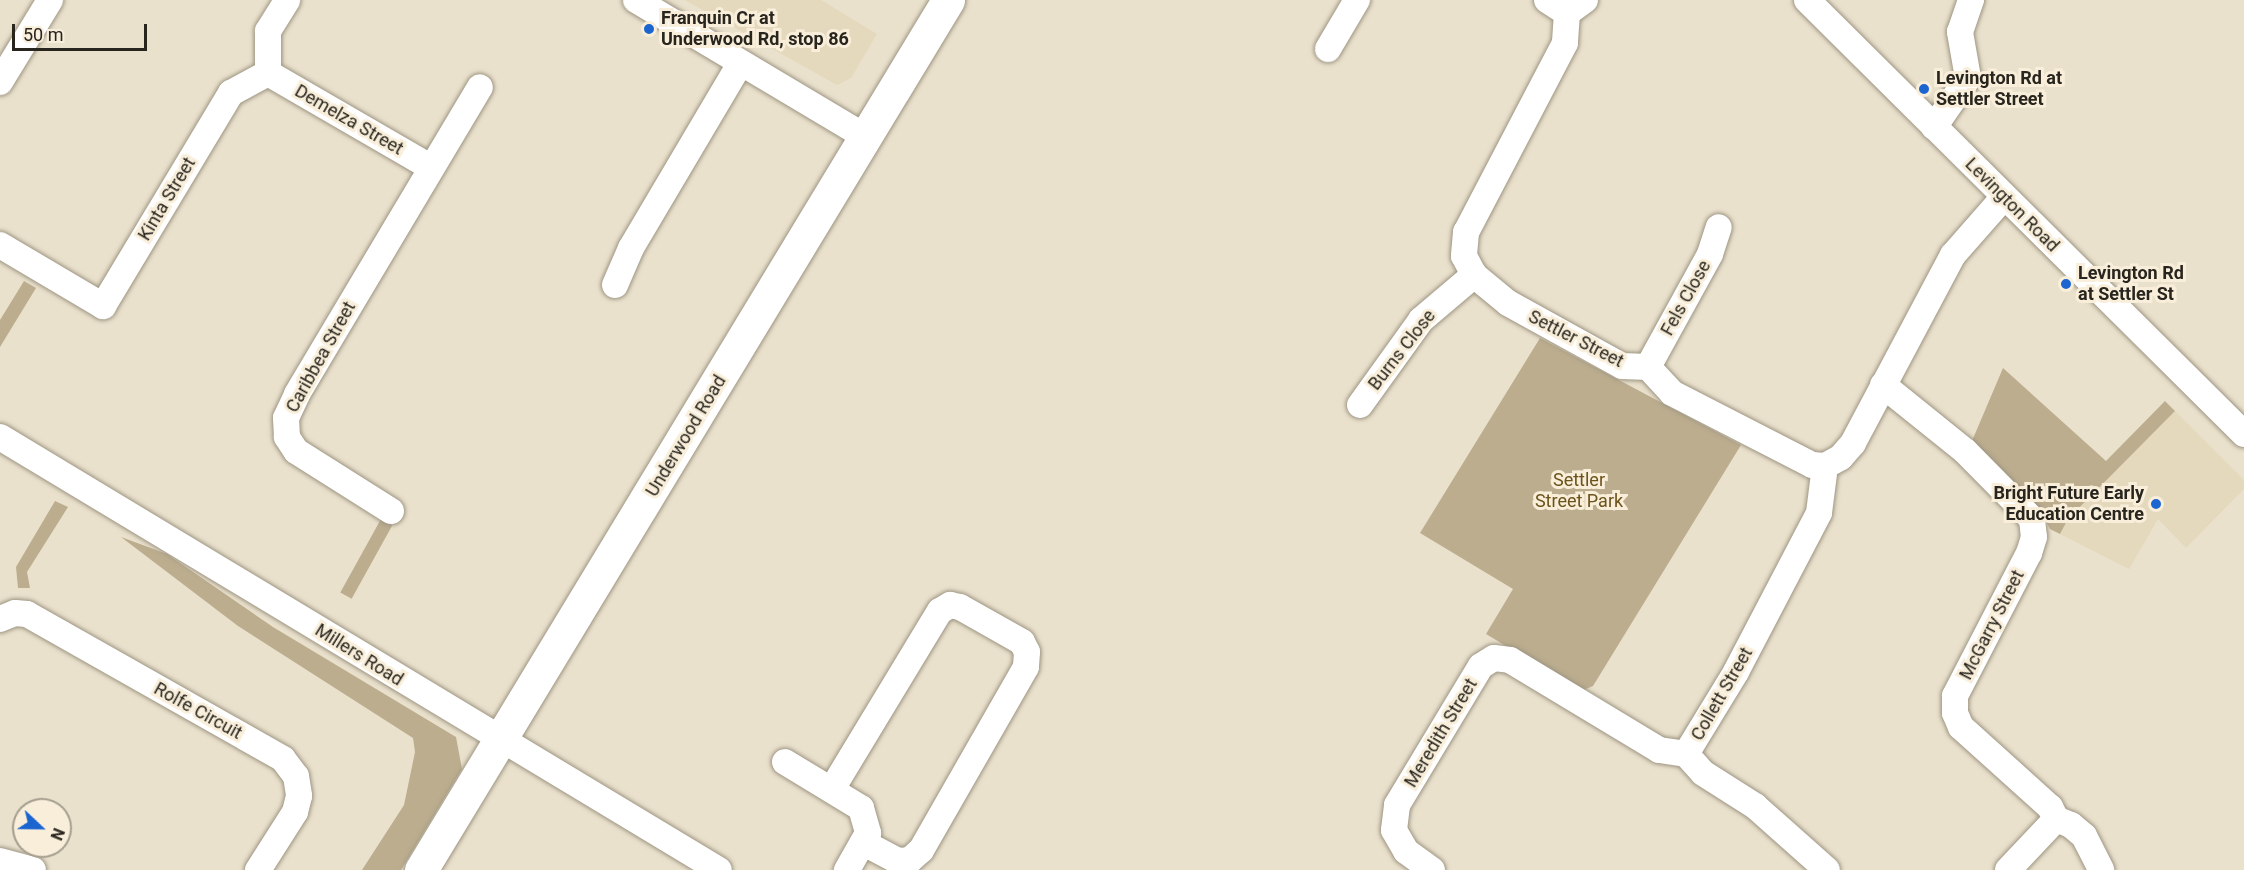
<!DOCTYPE html>
<style>
body{margin:0}
#map{position:relative;width:2244px;height:870px;overflow:hidden;background:#eae1cd;font-family:Roboto,sans-serif}
div>[style]{position:absolute}
.built>*{inset:0;background:#e4d8bd}
.green>*{inset:0;background:#bcad8e;transform-origin:0 0}
.roads{filter:drop-shadow(0 0 2px #9d9582) drop-shadow(0 0 2px #9d9582)}
.minor>*{height:26px;margin:-13px;padding:0 13px;transform-origin:13px;border-radius:13px;background:#fff}
.major>*{height:33px;margin:-16.5px;padding:0 16.5px;transform-origin:16.5px;border-radius:16.5px;background:#fff}
.dots>*{width:16px;height:16px;translate:-50% -50%;box-sizing:border-box;border:3px solid #f8eeda;border-radius:50%}
span{translate:-50% -50%;white-space:nowrap;text-align:center;line-height:1.15;-webkit-text-stroke:6px #f8eeda;paint-order:stroke}
.poi-label{font-size:18px;color:#28251e;font-weight:700}
.left{translate:0 -50%;text-align:left}
.right{translate:-100% -50%;text-align:right}
.street-label{font-size:18px;color:#28251e}
.park-label{font-size:18px;color:#6b531b}
.north{position:absolute;left:12px;top:798px;width:60px;height:60px;box-sizing:border-box;background:#f8eeda;border:2px solid #a59e8f;border-radius:50%;rotate:112deg;font-size:16px;font-weight:700;line-height:24px;text-align:center;color:#28251e}
.north::after{content:'';display:block;margin:auto;width:21px;height:27px;background:#1b65d0;clip-path:polygon(50% 0,100% 100%,50% 72%,0 100%)}
.scale{position:absolute;left:12px;top:24px;width:135px;height:27px;box-sizing:border-box;border:3px solid #28251e;border-top:0;padding-left:8px;font-size:18px;line-height:21px;white-space:nowrap;color:#28251e;-webkit-text-stroke:4px #f8eeda;paint-order:stroke}
</style>
<div id="map">
<div class="built">
<div style="clip-path:polygon(685px 0,821px 0,877px 34px,851px 78px,837px 85px)"></div>
<div style="clip-path:polygon(2175px 411px,2244px 480px,2244px 489px,2186px 548px,2158px 519px,2129px 569px,2060px 534px,2068px 519px)"></div>
</div>
<div class="green">
<div style="clip-path:polygon(24px 281px,36px 288px,0 347px,0 320px)"></div>
<div style="clip-path:polygon(1540px 338px,1741px 445px,1593px 686px,1581px 691px,1486px 634px,1513px 589px,1420px 533px)"></div>
<div style="clip-path:polygon(2003px 368px,2106px 461px,2165px 401px,2175px 411px,2068px 519px,2060px 534px,2050px 529px,2041px 512px,1972px 441px)"></div>
<div style="clip-path:polygon(55px 501px,68px 507px,27px 572px,30px 588px,18px 588px,16px 567px)"></div>
<div style="left:381px;top:519px;width:13px;height:84px;rotate:29deg"></div>
<div style="clip-path:polygon(121px 537px,167px 554px,273px 627px,456px 737px,462px 769px,401px 870px,362px 870px,404px 805px,415px 752px,413px 738px,238px 626px)"></div>
</div>
<div class="roads">
<div class="minor">
<div style="left:636px;top:0;width:265px;rotate:30.8deg"></div>
<div style="left:1547px;top:0;width:24px;rotate:33deg"></div>
<div style="left:1585px;top:0;width:22px;rotate:144deg"></div>
<div style="left:1567px;top:13px;width:30px;rotate:94deg"></div>
<div style="left:1565px;top:43px;width:213px;rotate:117.6deg"></div>
<div style="left:1466px;top:232px;width:24px;rotate:95deg"></div>
<div style="left:1464px;top:256px;width:21px;rotate:62deg"></div>
<div style="left:1474px;top:275px;width:44px;rotate:39.5deg"></div>
<div style="left:1508px;top:303px;width:130px;rotate:28.9deg"></div>
<div style="left:1622px;top:366px;width:26px;rotate:2deg"></div>
<div style="left:1648px;top:367px;width:35px;rotate:47deg"></div>
<div style="left:1672px;top:393px;width:157px;rotate:27.2deg"></div>
<div style="left:1812px;top:465px;width:13px;rotate:4deg"></div>
<div style="left:1825px;top:466px;width:18px;rotate:-29deg"></div>
<div style="left:1841px;top:457px;width:18px;rotate:-49deg"></div>
<div style="left:1853px;top:443px;width:213px;rotate:-62deg"></div>
<div style="left:1953px;top:255px;width:77px;rotate:-48.7deg"></div>
<div style="left:1807px;top:0;width:616px;rotate:44.8deg"></div>
<div style="left:1328px;top:49px;width:57px;rotate:-59.4deg"></div>
<div style="left:268px;top:73px;width:187px;rotate:30.1deg"></div>
<div style="left:0;top:82px;width:96px;rotate:-58.6deg"></div>
<div style="left:1934px;top:127px;width:60px;rotate:-55.2deg"></div>
<div style="left:1968px;top:78px;width:47px;rotate:-99.9deg"></div>
<div style="left:1960px;top:32px;width:34px;rotate:-71deg"></div>
<div style="left:0;top:245px;width:120px;rotate:30.6deg"></div>
<div style="left:103px;top:306px;width:249px;rotate:-59deg"></div>
<div style="left:231px;top:93px;width:42px;rotate:-28.4deg"></div>
<div style="left:268px;top:73px;width:42px;rotate:-90deg"></div>
<div style="left:268px;top:31px;width:36px;rotate:-58deg"></div>
<div style="left:615px;top:285px;width:40px;rotate:-66.6deg"></div>
<div style="left:631px;top:248px;width:214px;rotate:-59.4deg"></div>
<div style="left:1648px;top:367px;width:129px;rotate:-61.2deg"></div>
<div style="left:1710px;top:254px;width:28px;rotate:-72deg"></div>
<div style="left:1883px;top:385px;width:105px;rotate:38.8deg"></div>
<div style="left:1965px;top:451px;width:95px;rotate:45.4deg"></div>
<div style="left:2032px;top:519px;width:18px;rotate:84deg"></div>
<div style="left:2034px;top:537px;width:17px;rotate:107deg"></div>
<div style="left:2029px;top:553px;width:161px;rotate:117.4deg"></div>
<div style="left:1955px;top:696px;width:17px;rotate:90deg"></div>
<div style="left:1955px;top:713px;width:15px;rotate:67deg"></div>
<div style="left:1961px;top:727px;width:120px;rotate:42deg"></div>
<div style="left:2050px;top:807px;width:13px;rotate:63deg"></div>
<div style="left:2056px;top:819px;width:16px;rotate:22deg"></div>
<div style="left:2071px;top:825px;width:17px;rotate:40deg"></div>
<div style="left:2084px;top:836px;width:38px;rotate:63deg"></div>
<div style="left:1360px;top:405px;width:105px;rotate:-54.3deg"></div>
<div style="left:1421px;top:320px;width:70px;rotate:-40.3deg"></div>
<div style="left:0;top:437px;width:839px;rotate:31.06deg"></div>
<div style="left:1825px;top:466px;width:47px;rotate:97.3deg"></div>
<div style="left:1819px;top:513px;width:179px;rotate:117.6deg"></div>
<div style="left:1736px;top:672px;width:96px;rotate:121.4deg"></div>
<div style="left:1686px;top:754px;width:25px;rotate:48deg"></div>
<div style="left:1703px;top:773px;width:62px;rotate:32.4deg"></div>
<div style="left:1755px;top:806px;width:96px;rotate:41.6deg"></div>
<div style="left:391px;top:511px;width:112px;rotate:-147.7deg"></div>
<div style="left:296px;top:451px;width:17px;rotate:-123deg"></div>
<div style="left:287px;top:437px;width:19px;rotate:-93deg"></div>
<div style="left:286px;top:418px;width:26px;rotate:-65deg"></div>
<div style="left:297px;top:394px;width:357px;rotate:-59.2deg"></div>
<div style="left:0;top:619px;width:16px;rotate:-22deg"></div>
<div style="left:15px;top:613px;width:12px;rotate:5deg"></div>
<div style="left:27px;top:614px;width:294px;rotate:29.5deg"></div>
<div style="left:283px;top:759px;width:21px;rotate:53deg"></div>
<div style="left:296px;top:776px;width:20px;rotate:81deg"></div>
<div style="left:299px;top:796px;width:16px;rotate:104deg"></div>
<div style="left:295px;top:812px;width:69px;rotate:122.5deg"></div>
<div style="left:785px;top:762px;width:89px;rotate:31.2deg"></div>
<div style="left:861px;top:808px;width:26px;rotate:74deg"></div>
<div style="left:868px;top:833px;width:43px;rotate:119.6deg"></div>
<div style="left:832px;top:789px;width:208px;rotate:-58.8deg"></div>
<div style="left:940px;top:611px;width:12px;rotate:-31deg"></div>
<div style="left:950px;top:605px;width:10px;rotate:11deg"></div>
<div style="left:960px;top:607px;width:71px;rotate:29.4deg"></div>
<div style="left:1022px;top:642px;width:11px;rotate:63deg"></div>
<div style="left:1027px;top:652px;width:15px;rotate:94deg"></div>
<div style="left:1026px;top:667px;width:211px;rotate:119.8deg"></div>
<div style="left:921px;top:850px;width:15px;rotate:138deg"></div>
<div style="left:910px;top:860px;width:12px;rotate:175deg"></div>
<div style="left:898px;top:861px;width:38px;rotate:-152deg"></div>
<div style="left:0;top:861px;width:34px;rotate:15deg"></div>
<div style="left:1432px;top:870px;width:32px;rotate:-144deg"></div>
<div style="left:1406px;top:851px;width:24px;rotate:-120deg"></div>
<div style="left:1394px;top:830px;width:25px;rotate:-83deg"></div>
<div style="left:1397px;top:805px;width:162px;rotate:-58.9deg"></div>
<div style="left:1481px;top:666px;width:15px;rotate:-32deg"></div>
<div style="left:1494px;top:658px;width:16px;rotate:7deg"></div>
<div style="left:1510px;top:660px;width:174px;rotate:31.1deg"></div>
<div style="left:1659px;top:750px;width:27px;rotate:8deg"></div>
<div style="left:2008px;top:870px;width:70px;rotate:-46.7deg"></div>
</div>
<div class="major">
<div style="left:421px;top:870px;width:1017px;rotate:-58.79deg"></div>
</div>
</div>
<div class="dots">
<div style="left:649px;top:29px;background:#1b65d0"></div>
<div style="left:1924px;top:89px;background:#1b65d0"></div>
<div style="left:2066px;top:284px;background:#1b65d0"></div>
<div style="left:2156px;top:504px;background:#1b65d0"></div>
</div>
<div class="poi-label">
<span class="left" style="left:661px;top:29px">Franquin Cr at<br>Underwood Rd, stop 86</span>
<span class="left" style="left:1936px;top:89px">Levington Rd at<br>Settler Street</span>
<span class="left" style="left:2078px;top:284px">Levington Rd<br>at Settler St</span>
<span class="right" style="left:2144px;top:504px">Bright Future Early<br>Education Centre</span>
</div>
<div class="street-label">
<span style="left:349px;top:120px;rotate:30deg">Demelza Street</span>
<span style="left:167px;top:199px;rotate:-59deg">Kinta Street</span>
<span style="left:2012px;top:205px;rotate:45deg">Levington Road</span>
<span style="left:1686px;top:298px;rotate:-61deg">Fels Close</span>
<span style="left:1576px;top:339px;rotate:27deg">Settler Street</span>
<span style="left:1402px;top:350px;rotate:-52deg">Burns Close</span>
<span style="left:321px;top:357px;rotate:-61deg">Caribbea Street</span>
<span style="left:686px;top:436px;rotate:-59deg">Underwood Road</span>
<span style="left:1992px;top:625px;rotate:-63deg">McGarry Street</span>
<span style="left:359px;top:655px;rotate:32deg">Millers Road</span>
<span style="left:1722px;top:694px;rotate:-60deg">Collett Street</span>
<span style="left:198px;top:711px;rotate:29deg">Rolfe Circuit</span>
<span style="left:1441px;top:733px;rotate:-59deg">Meredith Street</span>
</div>
<div class="park-label">
<span style="left:1579px;top:491px">Settler<br>Street Park</span>
</div>
<div class="north">N</div>
<div class="scale">50 m</div>
</div>
